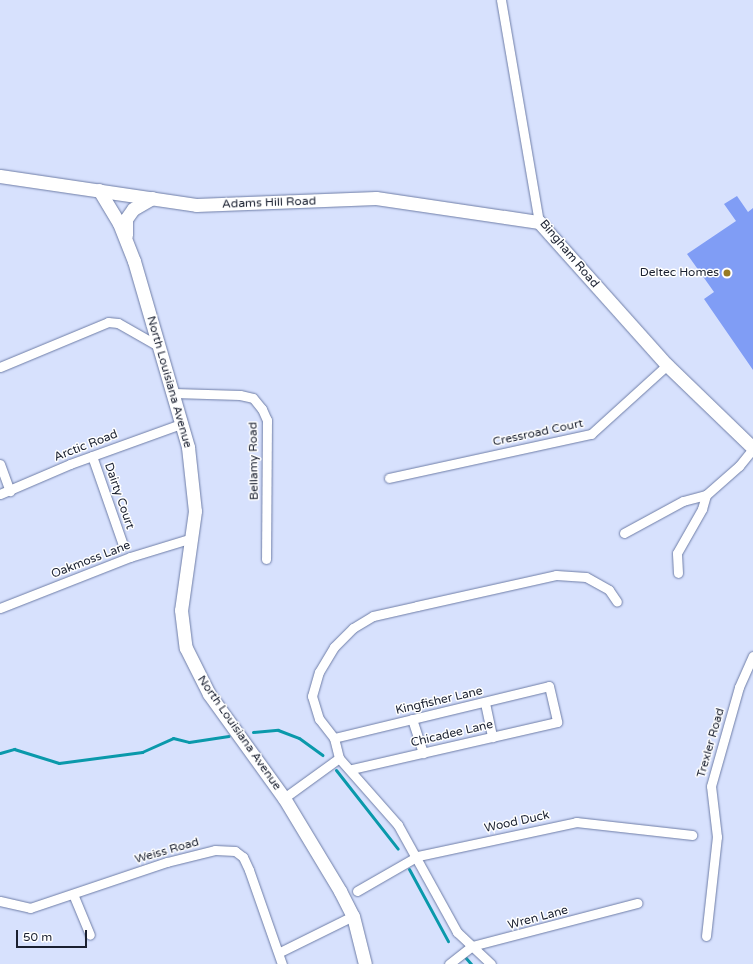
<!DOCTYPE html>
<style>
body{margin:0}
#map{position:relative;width:753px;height:964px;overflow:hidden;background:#d7e1fd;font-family:"Varela Round",sans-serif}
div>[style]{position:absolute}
.stream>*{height:3px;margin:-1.5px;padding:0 1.5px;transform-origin:1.5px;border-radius:1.5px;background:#0a99ab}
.building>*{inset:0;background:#809df5}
.roads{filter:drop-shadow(0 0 1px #6e7da7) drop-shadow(0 0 1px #6e7da7)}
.street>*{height:9px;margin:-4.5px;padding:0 4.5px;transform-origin:4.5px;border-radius:4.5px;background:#fff}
.secondary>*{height:13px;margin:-6.5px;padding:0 6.5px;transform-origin:6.5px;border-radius:6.5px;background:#fff}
.dots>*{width:11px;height:11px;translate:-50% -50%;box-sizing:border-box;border:2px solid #fff;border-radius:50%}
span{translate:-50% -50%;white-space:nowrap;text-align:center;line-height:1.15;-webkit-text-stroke:3px #fff;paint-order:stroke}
.street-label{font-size:12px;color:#1a2030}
.poi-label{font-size:12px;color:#1a2030}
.right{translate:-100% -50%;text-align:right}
.scale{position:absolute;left:16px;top:930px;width:71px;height:18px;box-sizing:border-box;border:2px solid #1a2030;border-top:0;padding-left:5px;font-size:12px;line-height:14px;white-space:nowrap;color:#1a2030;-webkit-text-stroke:3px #fff;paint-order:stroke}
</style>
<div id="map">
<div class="stream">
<div style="left:253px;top:732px;width:25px;rotate:-5deg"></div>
<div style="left:278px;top:730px;width:22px;rotate:21deg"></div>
<div style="left:299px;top:738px;width:29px;rotate:36deg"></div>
<div style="left:0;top:753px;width:15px;rotate:-16deg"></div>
<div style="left:14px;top:749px;width:47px;rotate:17.3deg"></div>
<div style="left:59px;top:763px;width:84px;rotate:-7.5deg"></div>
<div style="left:142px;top:752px;width:34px;rotate:-24deg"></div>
<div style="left:173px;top:738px;width:16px;rotate:14deg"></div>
<div style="left:189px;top:742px;width:40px;rotate:-8.5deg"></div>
<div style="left:336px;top:770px;width:100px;rotate:51.9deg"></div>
<div style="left:409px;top:869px;width:82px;rotate:61.6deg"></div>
<div style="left:465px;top:957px;width:9px;rotate:49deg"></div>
</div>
<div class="building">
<div style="clip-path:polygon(737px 196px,748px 212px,753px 208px,753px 370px,704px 299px,714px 292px,687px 254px,736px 221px,724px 204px)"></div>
</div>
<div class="roads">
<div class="street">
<div style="left:501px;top:0;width:225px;rotate:80.3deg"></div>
<div style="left:0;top:367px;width:117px;rotate:-22.6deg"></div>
<div style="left:108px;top:322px;width:10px;rotate:6deg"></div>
<div style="left:118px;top:323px;width:48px;rotate:29.7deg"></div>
<div style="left:174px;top:393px;width:66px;rotate:1.7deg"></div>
<div style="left:240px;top:395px;width:13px;rotate:13deg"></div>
<div style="left:253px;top:398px;width:14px;rotate:51deg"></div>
<div style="left:262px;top:409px;width:12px;rotate:66deg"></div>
<div style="left:267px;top:420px;width:139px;rotate:90.4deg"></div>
<div style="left:92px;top:456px;width:94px;rotate:70.8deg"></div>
<div style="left:0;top:464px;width:29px;rotate:70deg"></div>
<div style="left:389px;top:478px;width:207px;rotate:-12.3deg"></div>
<div style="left:591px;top:434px;width:103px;rotate:-42.2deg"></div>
<div style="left:0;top:494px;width:76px;rotate:-23.2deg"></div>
<div style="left:70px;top:464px;width:120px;rotate:-19.9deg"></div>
<div style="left:624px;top:533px;width:67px;rotate:-28.5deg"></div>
<div style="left:683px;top:501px;width:24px;rotate:-15deg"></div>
<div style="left:706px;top:495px;width:44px;rotate:-41.3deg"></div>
<div style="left:739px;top:466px;width:22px;rotate:-51deg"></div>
<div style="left:678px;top:573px;width:20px;rotate:-93deg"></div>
<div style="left:677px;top:553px;width:51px;rotate:-60.4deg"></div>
<div style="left:702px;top:509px;width:15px;rotate:-74deg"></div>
<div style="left:0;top:608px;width:140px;rotate:-21.4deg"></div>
<div style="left:130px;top:557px;width:65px;rotate:-17deg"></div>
<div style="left:485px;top:703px;width:35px;rotate:78deg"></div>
<div style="left:412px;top:719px;width:36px;rotate:72deg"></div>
<div style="left:334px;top:738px;width:221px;rotate:-13.6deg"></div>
<div style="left:549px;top:686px;width:37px;rotate:77deg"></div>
<div style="left:557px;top:722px;width:211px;rotate:167.1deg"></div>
<div style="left:284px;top:798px;width:68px;rotate:-36deg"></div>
<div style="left:357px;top:891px;width:70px;rotate:-29.8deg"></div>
<div style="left:418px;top:856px;width:162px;rotate:-12.1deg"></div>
<div style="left:576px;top:822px;width:117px;rotate:6.4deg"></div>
<div style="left:73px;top:894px;width:44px;rotate:67.5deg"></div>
<div style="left:0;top:901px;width:31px;rotate:13deg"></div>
<div style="left:30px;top:908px;width:145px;rotate:-18.6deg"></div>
<div style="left:167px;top:862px;width:49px;rotate:-14deg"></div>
<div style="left:215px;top:850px;width:20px;rotate:3deg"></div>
<div style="left:235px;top:851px;width:10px;rotate:37deg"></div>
<div style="left:243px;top:857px;width:14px;rotate:65deg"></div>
<div style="left:249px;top:870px;width:100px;rotate:70.7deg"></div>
<div style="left:706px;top:936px;width:100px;rotate:-83.7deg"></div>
<div style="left:717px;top:837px;width:51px;rotate:-96.7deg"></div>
<div style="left:711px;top:786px;width:103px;rotate:-74.2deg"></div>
<div style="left:739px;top:687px;width:34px;rotate:-66deg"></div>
<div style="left:280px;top:952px;width:81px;rotate:-26.3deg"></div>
<div style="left:449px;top:964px;width:29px;rotate:-38deg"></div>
<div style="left:472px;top:946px;width:171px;rotate:-14.6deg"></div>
<div style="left:491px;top:964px;width:47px;rotate:-136.7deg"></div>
<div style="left:457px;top:932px;width:122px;rotate:-118.9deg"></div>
<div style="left:398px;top:825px;width:89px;rotate:-131.4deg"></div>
<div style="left:339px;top:758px;width:21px;rotate:-104deg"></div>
<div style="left:334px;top:738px;width:24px;rotate:-128deg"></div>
<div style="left:319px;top:719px;width:24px;rotate:-107deg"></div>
<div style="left:312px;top:696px;width:25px;rotate:-74deg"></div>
<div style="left:319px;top:672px;width:29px;rotate:-59deg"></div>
<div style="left:334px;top:647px;width:27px;rotate:-45deg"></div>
<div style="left:353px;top:628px;width:23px;rotate:-31deg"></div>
<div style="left:373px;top:616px;width:45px;rotate:-12.8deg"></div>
<div style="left:417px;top:606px;width:142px;rotate:-12.6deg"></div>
<div style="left:556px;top:575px;width:30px;rotate:4deg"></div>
<div style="left:586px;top:577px;width:26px;rotate:29deg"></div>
<div style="left:609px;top:590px;width:14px;rotate:56deg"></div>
</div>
<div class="secondary">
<div style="left:0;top:176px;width:198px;rotate:8.4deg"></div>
<div style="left:196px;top:205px;width:180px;rotate:-2.2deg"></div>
<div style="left:376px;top:198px;width:165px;rotate:8.4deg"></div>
<div style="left:539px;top:222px;width:192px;rotate:48.2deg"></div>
<div style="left:667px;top:365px;width:120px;rotate:44deg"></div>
<div style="left:99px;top:190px;width:39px;rotate:59deg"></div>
<div style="left:119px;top:223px;width:41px;rotate:68.5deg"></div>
<div style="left:134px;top:261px;width:194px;rotate:73.8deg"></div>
<div style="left:188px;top:447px;width:64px;rotate:83.8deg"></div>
<div style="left:195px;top:511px;width:100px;rotate:98deg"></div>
<div style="left:181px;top:610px;width:38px;rotate:83deg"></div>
<div style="left:186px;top:648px;width:51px;rotate:63.4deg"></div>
<div style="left:209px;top:694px;width:128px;rotate:54.2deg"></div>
<div style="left:284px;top:798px;width:109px;rotate:58.9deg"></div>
<div style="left:340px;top:891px;width:28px;rotate:63deg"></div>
<div style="left:353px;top:916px;width:49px;rotate:76deg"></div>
<div style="left:126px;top:235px;width:16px;rotate:-90deg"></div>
<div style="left:126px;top:219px;width:12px;rotate:-55deg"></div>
<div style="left:133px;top:209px;width:22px;rotate:-30deg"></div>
</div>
</div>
<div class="dots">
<div style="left:727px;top:273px;background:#987b23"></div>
</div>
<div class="street-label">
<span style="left:269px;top:203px;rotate:-2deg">Adams Hill Road</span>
<span style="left:569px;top:254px;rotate:50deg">Bingham Road</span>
<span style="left:169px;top:382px;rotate:74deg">North Louisiana Avenue</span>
<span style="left:538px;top:433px;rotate:-12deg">Cressroad Court</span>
<span style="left:86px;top:446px;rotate:-21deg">Arctic Road</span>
<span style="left:254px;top:461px;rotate:-91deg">Bellamy Road</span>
<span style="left:119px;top:496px;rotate:71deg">Dairty Court</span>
<span style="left:91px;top:560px;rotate:-21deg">Oakmoss Lane</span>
<span style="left:439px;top:701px;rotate:-13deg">Kingfisher Lane</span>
<span style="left:239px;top:733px;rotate:55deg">North Louisiana Avenue</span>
<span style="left:452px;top:734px;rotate:-13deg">Chicadee Lane</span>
<span style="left:711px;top:743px;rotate:-74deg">Trexler Road</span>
<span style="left:517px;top:822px;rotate:-12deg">Wood Duck</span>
<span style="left:167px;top:851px;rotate:-16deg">Weiss Road</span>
<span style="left:538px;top:918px;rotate:-15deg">Wren Lane</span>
</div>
<div class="poi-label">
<span class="right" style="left:719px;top:273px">Deltec Homes</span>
</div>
<div class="scale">50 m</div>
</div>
